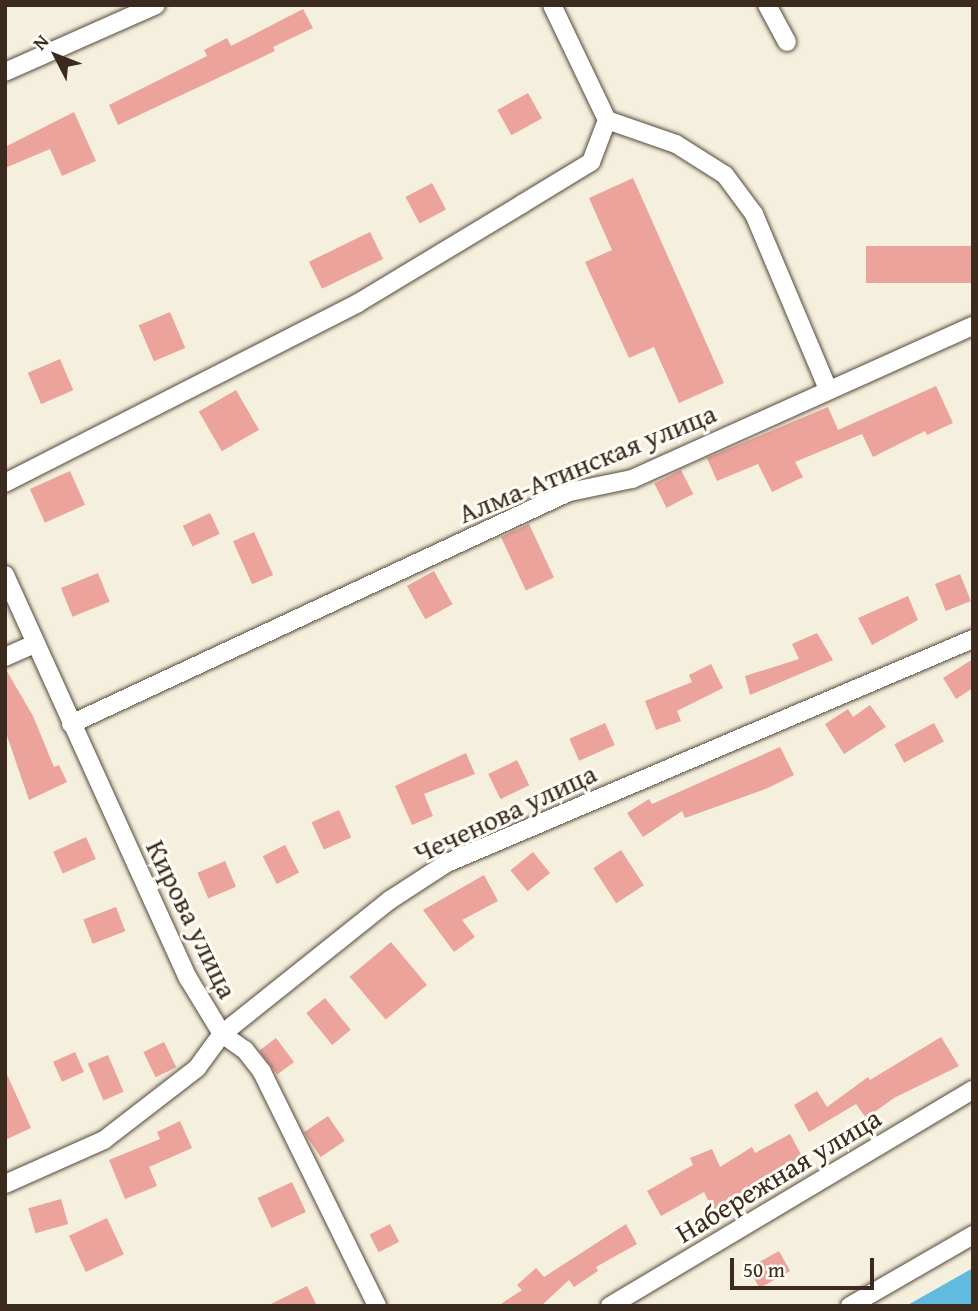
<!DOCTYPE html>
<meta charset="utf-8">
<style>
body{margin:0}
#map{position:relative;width:978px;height:1311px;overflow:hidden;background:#f5f0de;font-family:"Gentium Book Plus",serif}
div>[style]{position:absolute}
.water>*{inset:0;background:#61bbdf}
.building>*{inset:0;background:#eba39b;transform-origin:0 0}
.roads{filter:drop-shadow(0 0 2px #57483b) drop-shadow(0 0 2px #57483b)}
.minor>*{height:18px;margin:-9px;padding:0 9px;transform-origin:9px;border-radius:9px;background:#fff}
span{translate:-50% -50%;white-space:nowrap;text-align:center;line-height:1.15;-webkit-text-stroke:6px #fdfcf7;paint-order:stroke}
.street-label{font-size:28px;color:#3b2a1e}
.frame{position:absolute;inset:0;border:7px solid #3b2a1e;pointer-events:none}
.north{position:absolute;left:21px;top:21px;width:70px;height:70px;-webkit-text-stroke:5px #fdfcf7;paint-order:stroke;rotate:312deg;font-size:19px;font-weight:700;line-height:28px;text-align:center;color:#3b2a1e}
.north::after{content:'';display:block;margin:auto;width:24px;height:32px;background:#3b2a1e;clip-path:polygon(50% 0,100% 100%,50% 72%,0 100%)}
.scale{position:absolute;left:730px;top:1258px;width:144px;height:32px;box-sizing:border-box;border:4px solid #3b2a1e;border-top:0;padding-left:9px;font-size:21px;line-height:24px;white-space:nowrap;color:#3b2a1e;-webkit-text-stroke:5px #fdfcf7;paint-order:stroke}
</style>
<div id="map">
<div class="water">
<div style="clip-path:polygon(973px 1268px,973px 1306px,906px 1306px)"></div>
</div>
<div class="building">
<div style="clip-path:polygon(303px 9px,313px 28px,273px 47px,275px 51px,118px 125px,109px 105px,207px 56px,204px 50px,227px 38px,231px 46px)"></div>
<div style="left:528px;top:93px;width:29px;height:35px;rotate:61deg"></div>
<div style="clip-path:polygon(74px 112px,96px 161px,62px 176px,50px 149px,5px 168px,5px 147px)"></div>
<div style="clip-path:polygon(633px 178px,724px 383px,679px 403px,654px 347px,629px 358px,585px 262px,612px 250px,589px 198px)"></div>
<div style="left:432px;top:183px;width:30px;height:30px;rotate:62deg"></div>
<div style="left:370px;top:232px;width:30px;height:68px;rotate:64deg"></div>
<div style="left:973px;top:246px;width:37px;height:107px;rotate:90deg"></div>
<div style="left:170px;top:312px;width:39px;height:34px;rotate:67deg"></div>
<div style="left:60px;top:359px;width:34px;height:35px;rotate:67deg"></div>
<div style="clip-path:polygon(936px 386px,953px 423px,927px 435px,925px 431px,873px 457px,862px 434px,795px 462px,803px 477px,772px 492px,758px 464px,717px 481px,707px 458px,828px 407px,838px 430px)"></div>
<div style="left:236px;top:390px;width:46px;height:43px;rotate:60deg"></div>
<div style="left:681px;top:470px;width:27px;height:30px;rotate:63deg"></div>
<div style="left:70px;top:471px;width:37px;height:44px;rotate:66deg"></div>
<div style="left:210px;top:513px;width:23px;height:30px;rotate:65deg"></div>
<div style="left:529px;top:524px;width:59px;height:31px;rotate:65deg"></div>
<div style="left:254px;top:532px;width:47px;height:23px;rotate:66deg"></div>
<div style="left:434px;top:571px;width:38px;height:31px;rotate:61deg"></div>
<div style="left:98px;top:573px;width:31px;height:40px;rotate:68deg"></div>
<div style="left:960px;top:574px;width:29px;height:27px;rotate:68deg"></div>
<div style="clip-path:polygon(908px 596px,918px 620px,872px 645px,858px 618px)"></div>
<div style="clip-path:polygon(817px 633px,833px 660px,750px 695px,745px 676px,799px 659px,792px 644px)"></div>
<div style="clip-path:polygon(973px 659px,973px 688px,956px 699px,943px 678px)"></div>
<div style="clip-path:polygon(711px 664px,723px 688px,677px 711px,681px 721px,656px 730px,645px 701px,692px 682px,689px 675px)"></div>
<div style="clip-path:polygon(5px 668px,33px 716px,54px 767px,59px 765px,67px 782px,29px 800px,5px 730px)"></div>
<div style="clip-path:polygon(870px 705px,886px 727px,844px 754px,825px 724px,848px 709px,853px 717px)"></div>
<div style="left:605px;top:723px;width:24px;height:39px;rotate:66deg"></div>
<div style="left:934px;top:723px;width:21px;height:45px;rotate:62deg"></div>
<div style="clip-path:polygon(780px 747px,794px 775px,768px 788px,685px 818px,682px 811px,643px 837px,627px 813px,649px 799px,652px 804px)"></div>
<div style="clip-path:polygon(466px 753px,475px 774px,424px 794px,433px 816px,412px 825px,395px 786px)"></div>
<div style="left:517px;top:760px;width:28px;height:32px;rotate:64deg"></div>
<div style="left:339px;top:810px;width:30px;height:30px;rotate:66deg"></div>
<div style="left:86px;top:837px;width:24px;height:36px;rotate:66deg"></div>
<div style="left:285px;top:845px;width:31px;height:25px;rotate:63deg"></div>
<div style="left:621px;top:850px;width:42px;height:33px;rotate:57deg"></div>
<div style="left:533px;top:852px;width:27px;height:29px;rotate:51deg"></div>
<div style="left:225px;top:861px;width:28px;height:30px;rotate:67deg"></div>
<div style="clip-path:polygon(484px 875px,498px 901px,462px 920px,475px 937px,454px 952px,423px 910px)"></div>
<div style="left:116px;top:907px;width:26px;height:35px;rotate:69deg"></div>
<div style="left:391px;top:942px;width:56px;height:54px;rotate:50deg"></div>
<div style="left:325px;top:998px;width:41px;height:24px;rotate:51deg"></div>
<div style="clip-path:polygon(941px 1037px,959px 1066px,894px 1098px,866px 1118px,856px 1104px,809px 1132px,794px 1105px,817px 1091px,827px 1107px,868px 1077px,870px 1080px)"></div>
<div style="left:276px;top:1038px;width:30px;height:21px;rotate:53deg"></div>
<div style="left:164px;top:1042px;width:28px;height:23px;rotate:64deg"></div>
<div style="left:75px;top:1052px;width:22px;height:24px;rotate:66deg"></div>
<div style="left:108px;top:1055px;width:40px;height:22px;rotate:67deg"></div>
<div style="clip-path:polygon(5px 1070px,31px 1128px,5px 1140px)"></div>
<div style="left:328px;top:1116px;width:30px;height:29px;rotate:56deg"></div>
<div style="clip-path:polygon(180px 1121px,192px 1148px,149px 1167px,157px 1186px,125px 1199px,109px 1160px,160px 1139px,157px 1132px)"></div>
<div style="clip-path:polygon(790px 1134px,804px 1160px,776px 1172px,733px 1197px,736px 1203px,714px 1213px,704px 1192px,661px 1216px,647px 1191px,693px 1165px,690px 1158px,712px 1149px,720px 1167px,752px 1147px,755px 1153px)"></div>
<div style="left:292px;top:1182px;width:33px;height:38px;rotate:65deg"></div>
<div style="left:61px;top:1199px;width:26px;height:34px;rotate:74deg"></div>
<div style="left:107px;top:1218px;width:40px;height:42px;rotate:65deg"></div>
<div style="left:390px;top:1224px;width:20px;height:23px;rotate:63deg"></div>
<div style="clip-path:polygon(626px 1224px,637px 1244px,596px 1267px,598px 1271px,574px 1287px,569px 1280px,541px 1306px,498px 1306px,522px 1290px,517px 1285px,536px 1268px,544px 1277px)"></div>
<div style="left:779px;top:1251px;width:23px;height:35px;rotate:61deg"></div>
<div style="clip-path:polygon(307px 1286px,317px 1306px,267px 1306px)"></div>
</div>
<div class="roads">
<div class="minor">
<div style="left:552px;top:5px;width:127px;rotate:64.4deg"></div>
<div style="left:607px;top:120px;width:73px;rotate:19.2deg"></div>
<div style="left:676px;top:144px;width:58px;rotate:32.3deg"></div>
<div style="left:725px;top:175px;width:49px;rotate:53.4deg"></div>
<div style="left:754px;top:214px;width:188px;rotate:67.1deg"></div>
<div style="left:767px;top:5px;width:42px;rotate:61.6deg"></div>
<div style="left:5px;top:72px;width:165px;rotate:-23.9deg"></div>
<div style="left:5px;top:483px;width:396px;rotate:-27deg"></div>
<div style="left:358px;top:303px;width:192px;rotate:-31.1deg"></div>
<div style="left:522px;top:204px;width:81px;rotate:-31.3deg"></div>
<div style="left:591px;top:162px;width:45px;rotate:-69.1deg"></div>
<div style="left:5px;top:575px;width:443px;rotate:65.6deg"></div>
<div style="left:188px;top:978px;width:66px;rotate:58.7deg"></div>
<div style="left:222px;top:1034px;width:28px;rotate:35deg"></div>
<div style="left:245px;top:1050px;width:28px;rotate:52deg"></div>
<div style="left:262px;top:1072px;width:261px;rotate:63.8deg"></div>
<div style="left:5px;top:657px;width:32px;rotate:-24deg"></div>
<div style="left:71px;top:724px;width:549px;rotate:-24.98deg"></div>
<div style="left:569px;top:492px;width:64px;rotate:-11.7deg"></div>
<div style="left:632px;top:479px;width:374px;rotate:-24.2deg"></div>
<div style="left:5px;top:1184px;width:108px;rotate:-24deg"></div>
<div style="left:104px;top:1140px;width:118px;rotate:-37.7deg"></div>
<div style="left:197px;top:1068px;width:42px;rotate:-53.7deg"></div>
<div style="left:222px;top:1034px;width:215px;rotate:-38.6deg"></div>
<div style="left:390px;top:900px;width:68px;rotate:-33deg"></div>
<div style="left:447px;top:863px;width:572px;rotate:-23.07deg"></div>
<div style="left:610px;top:1306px;width:422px;rotate:-30.8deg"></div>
<div style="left:850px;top:1306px;width:142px;rotate:-30deg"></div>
</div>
</div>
<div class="street-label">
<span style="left:587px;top:463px;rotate:-22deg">Алма-Атинская улица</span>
<span style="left:505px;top:813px;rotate:-25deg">Чеченова улица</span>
<span style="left:192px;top:919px;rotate:64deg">Кирова улица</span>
<span style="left:778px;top:1175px;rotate:-31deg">Набережная улица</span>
</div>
<div class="frame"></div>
<div class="north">N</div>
<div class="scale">50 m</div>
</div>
